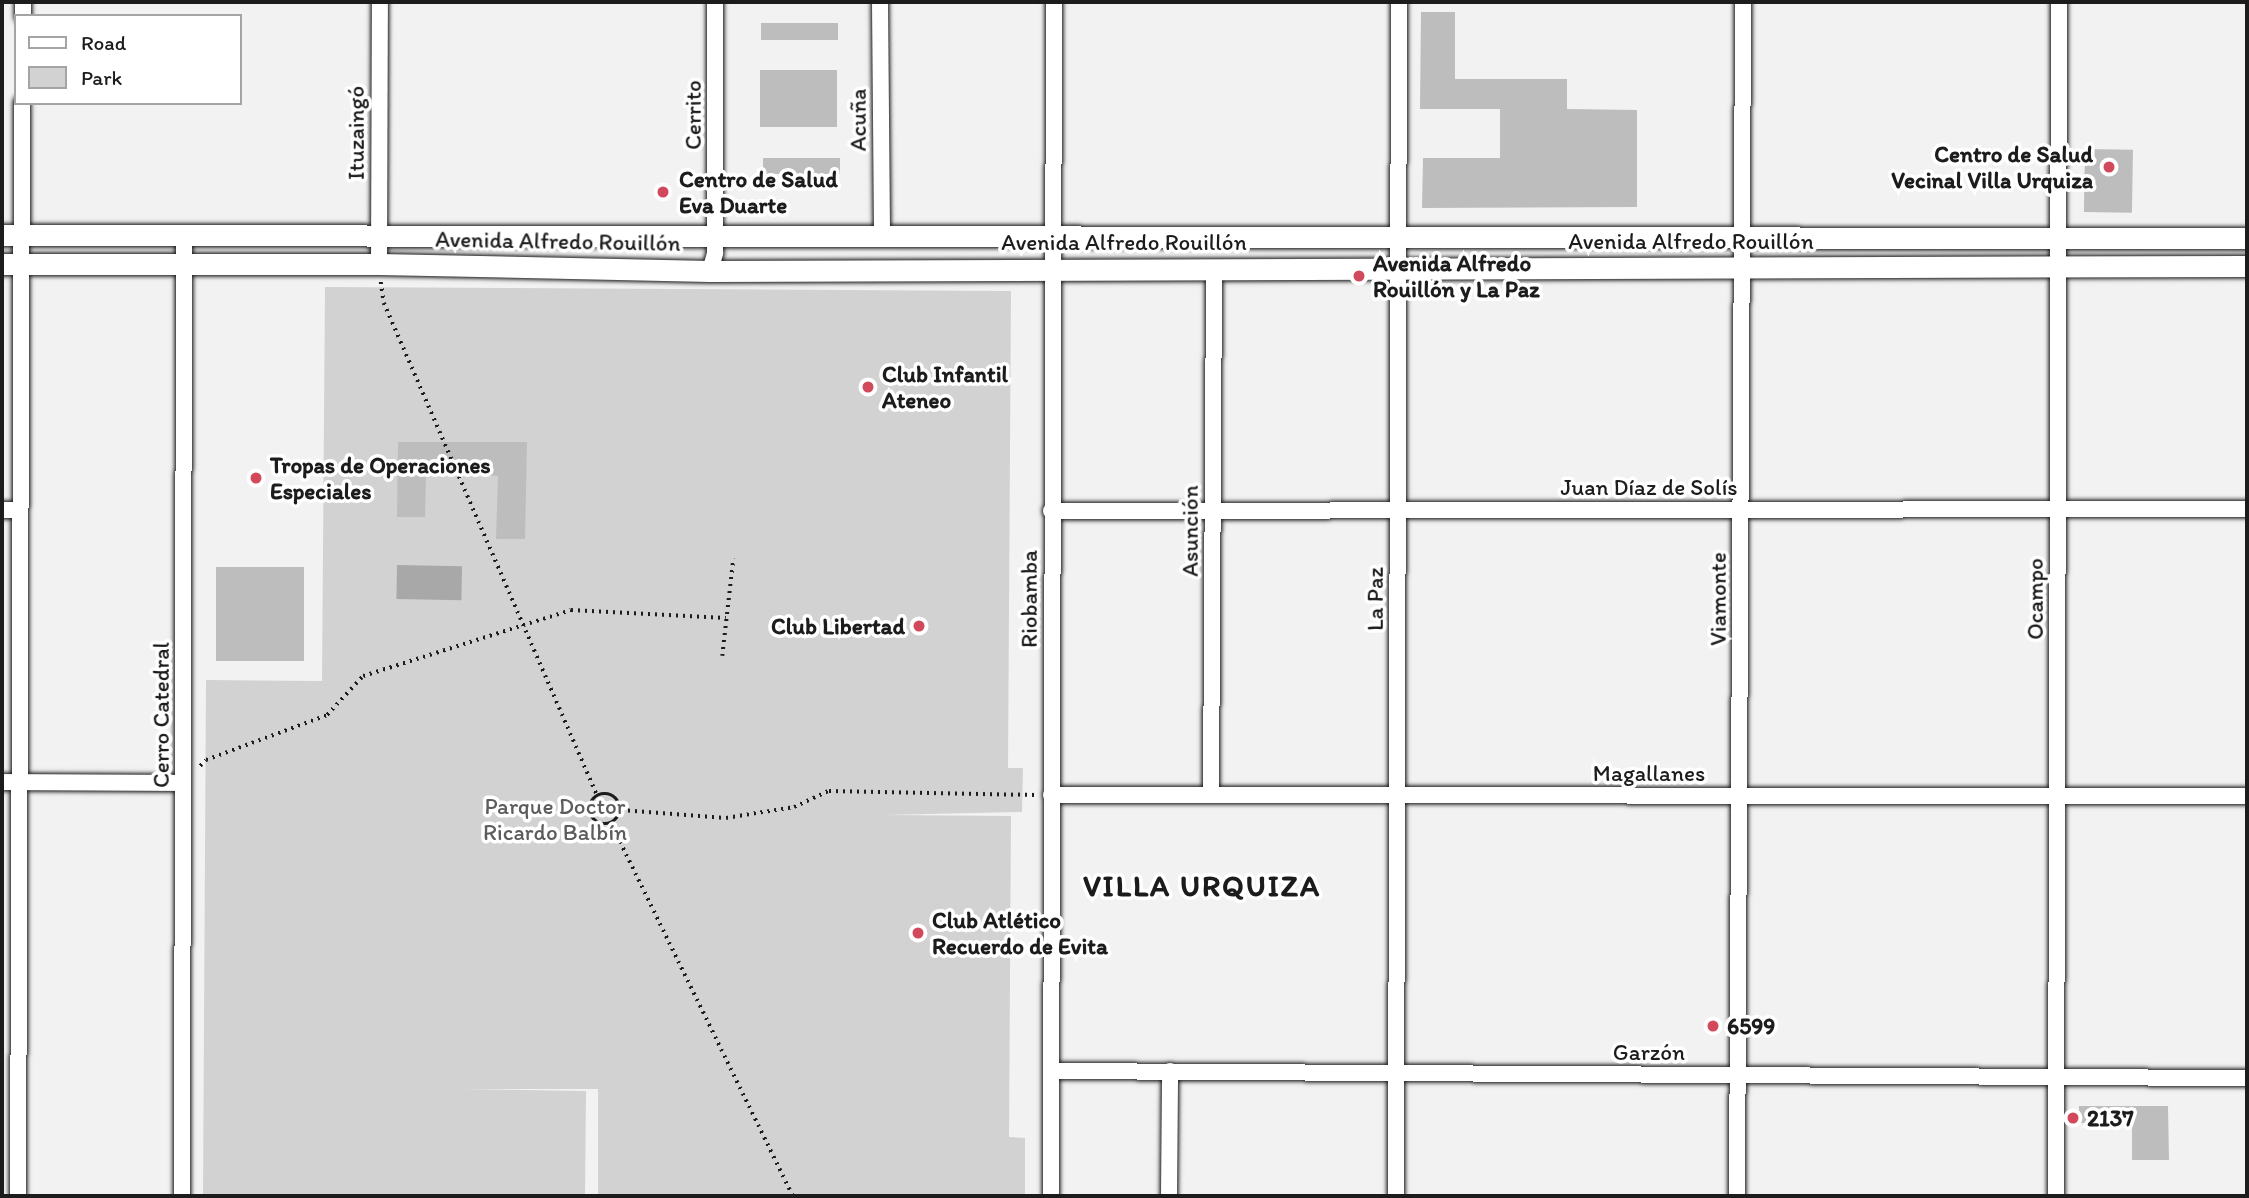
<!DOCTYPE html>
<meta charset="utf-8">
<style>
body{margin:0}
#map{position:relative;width:2249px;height:1198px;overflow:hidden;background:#f2f2f2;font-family:Itim,sans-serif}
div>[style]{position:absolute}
.green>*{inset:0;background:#d2d2d2}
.water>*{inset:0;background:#a8a8a8;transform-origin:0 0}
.building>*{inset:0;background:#bdbdbd;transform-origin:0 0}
.path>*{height:3.5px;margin-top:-1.75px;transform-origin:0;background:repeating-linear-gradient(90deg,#1c1c1c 0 2px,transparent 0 7px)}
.path>.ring{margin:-1.75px;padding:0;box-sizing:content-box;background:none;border:3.5px solid #1c1c1c;border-radius:50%}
.roads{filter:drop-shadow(0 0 2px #1c1c1c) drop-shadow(0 0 2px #1c1c1c)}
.street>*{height:16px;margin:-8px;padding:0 8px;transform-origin:8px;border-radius:8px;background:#fff}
.secondary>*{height:21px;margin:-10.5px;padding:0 10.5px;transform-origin:10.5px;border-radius:10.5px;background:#fff}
.dots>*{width:19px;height:19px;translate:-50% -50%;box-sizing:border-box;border:4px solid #fff;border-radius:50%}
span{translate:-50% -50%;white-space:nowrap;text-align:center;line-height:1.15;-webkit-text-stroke:7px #fff;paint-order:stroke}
.street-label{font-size:23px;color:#1c1c1c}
.poi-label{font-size:23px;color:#1c1c1c;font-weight:700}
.right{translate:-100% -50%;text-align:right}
.left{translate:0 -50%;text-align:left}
.park-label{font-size:23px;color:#5c5c5c}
.district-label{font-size:30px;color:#1c1c1c;font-weight:700;letter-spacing:2px}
.frame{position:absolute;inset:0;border:4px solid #1c1c1c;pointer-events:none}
.legend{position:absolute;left:14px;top:14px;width:228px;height:91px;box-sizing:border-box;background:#fff;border:2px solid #a4a4a4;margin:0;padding:9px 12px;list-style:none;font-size:21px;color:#1c1c1c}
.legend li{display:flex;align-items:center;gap:14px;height:35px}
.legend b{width:35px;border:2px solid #a4a4a4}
</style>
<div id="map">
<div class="green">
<div style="clip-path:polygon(325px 287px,1011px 291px,1008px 768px,1023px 768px,1022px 812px,884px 815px,1011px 816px,1009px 1137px,1025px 1138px,1025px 1196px,598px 1196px,598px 1089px,461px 1089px,586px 1091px,585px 1196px,203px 1196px,206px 680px,322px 681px)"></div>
</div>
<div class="water">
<div style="left:397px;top:565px;width:65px;height:34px;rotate:1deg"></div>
</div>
<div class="building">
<div style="clip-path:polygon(1421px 12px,1455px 12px,1455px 79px,1567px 79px,1567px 109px,1637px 110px,1637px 207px,1422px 208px,1423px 158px,1500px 158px,1500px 109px,1420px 109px)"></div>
<div style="left:761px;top:23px;width:77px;height:17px"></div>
<div style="left:760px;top:70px;width:77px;height:57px"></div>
<div style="left:2085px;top:149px;width:48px;height:63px;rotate:1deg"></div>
<div style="left:763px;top:158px;width:77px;height:16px"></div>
<div style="clip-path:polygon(398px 442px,527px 442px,525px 539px,496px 539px,498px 476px,426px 473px,425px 517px,397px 517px)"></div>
<div style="left:216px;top:567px;width:88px;height:94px"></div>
<div style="clip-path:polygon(2079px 1106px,2168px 1106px,2169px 1160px,2132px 1160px,2132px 1124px,2079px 1123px)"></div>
</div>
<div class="path">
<div style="left:381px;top:282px;width:21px;rotate:82deg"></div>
<div style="left:384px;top:303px;width:536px;rotate:66.59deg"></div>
<div style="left:722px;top:656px;width:98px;rotate:-83.5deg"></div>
<div style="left:200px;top:766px;width:8px;rotate:-45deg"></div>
<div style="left:206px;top:760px;width:129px;rotate:-20.4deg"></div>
<div style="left:327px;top:715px;width:53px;rotate:-47.3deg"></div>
<div style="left:363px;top:676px;width:218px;rotate:-17.6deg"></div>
<div style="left:571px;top:610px;width:155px;rotate:3deg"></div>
<div class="ring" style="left:590px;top:794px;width:26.5px;height:26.5px"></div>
<div style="left:621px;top:810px;width:105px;rotate:4.4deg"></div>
<div style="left:726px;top:818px;width:69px;rotate:-9.2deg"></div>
<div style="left:794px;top:807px;width:38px;rotate:-25deg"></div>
<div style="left:829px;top:791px;width:206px;rotate:1.1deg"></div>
<div style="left:611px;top:823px;width:415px;rotate:64deg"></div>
</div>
<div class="roads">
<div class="street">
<div style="left:880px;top:2px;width:235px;rotate:89.5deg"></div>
<div style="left:23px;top:16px;width:14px;rotate:-90deg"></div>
<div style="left:379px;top:264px;width:262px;rotate:-89.8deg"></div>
<div style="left:710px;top:271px;width:19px;rotate:-74deg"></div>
<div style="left:715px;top:253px;width:251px;rotate:-90deg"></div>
<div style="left:2px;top:510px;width:18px"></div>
<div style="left:1051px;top:511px;width:1196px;rotate:-0.1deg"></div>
<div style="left:2px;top:782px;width:181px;rotate:0.3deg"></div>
<div style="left:1051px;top:795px;width:1196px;rotate:0.05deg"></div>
<div style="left:1211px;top:795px;width:527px;rotate:-89.67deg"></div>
<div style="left:1051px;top:1071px;width:1196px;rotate:0.34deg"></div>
<div style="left:18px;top:1196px;width:1093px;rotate:-89.79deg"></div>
<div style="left:182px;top:1196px;width:962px;rotate:-89.88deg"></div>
<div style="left:1051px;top:1196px;width:1194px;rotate:-89.86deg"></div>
<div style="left:1169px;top:1196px;width:125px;rotate:-89.5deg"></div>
<div style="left:1396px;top:1196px;width:1194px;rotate:-89.86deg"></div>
<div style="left:1737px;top:1196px;width:1194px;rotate:-89.71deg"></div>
<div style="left:2056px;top:1196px;width:1194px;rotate:-89.86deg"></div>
</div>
<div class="secondary">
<div style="left:2px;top:235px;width:2245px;rotate:0.08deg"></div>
<div style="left:2px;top:264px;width:377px"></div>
<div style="left:379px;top:264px;width:331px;rotate:1.2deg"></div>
<div style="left:710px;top:271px;width:1537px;rotate:-0.19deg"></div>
</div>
</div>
<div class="dots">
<div style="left:2109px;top:167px;background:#d1495b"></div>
<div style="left:663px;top:192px;background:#d1495b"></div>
<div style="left:1359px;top:276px;background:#d1495b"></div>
<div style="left:868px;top:387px;background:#d1495b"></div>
<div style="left:256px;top:478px;background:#d1495b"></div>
<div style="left:919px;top:626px;background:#d1495b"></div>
<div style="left:918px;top:933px;background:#d1495b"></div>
<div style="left:1713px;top:1026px;background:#d1495b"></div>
<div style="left:2073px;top:1118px;background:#d1495b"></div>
</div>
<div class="street-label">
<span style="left:693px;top:115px;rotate:-90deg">Cerrito</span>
<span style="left:858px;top:120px;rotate:-90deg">Acuña</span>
<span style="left:356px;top:133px;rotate:-90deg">Ituzaingó</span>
<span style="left:558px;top:241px;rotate:1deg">Avenida Alfredo Rouillón</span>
<span style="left:1691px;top:241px">Avenida Alfredo Rouillón</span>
<span style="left:1124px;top:242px">Avenida Alfredo Rouillón</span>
<span style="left:1649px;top:487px">Juan Díaz de Solís</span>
<span style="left:1190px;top:531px;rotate:-90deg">Asunción</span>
<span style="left:1029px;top:599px;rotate:-90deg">Riobamba</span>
<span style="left:1375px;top:599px;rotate:-90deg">La Paz</span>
<span style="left:1718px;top:599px;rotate:-90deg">Viamonte</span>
<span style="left:2035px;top:599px;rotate:-90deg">Ocampo</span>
<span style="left:161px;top:715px;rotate:-90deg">Cerro Catedral</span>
<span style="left:1649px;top:773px">Magallanes</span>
<span style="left:1649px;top:1052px">Garzón</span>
</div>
<div class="poi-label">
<span class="right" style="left:2093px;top:167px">Centro de Salud<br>Vecinal Villa Urquiza</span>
<span class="left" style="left:679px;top:192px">Centro de Salud<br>Eva Duarte</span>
<span class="left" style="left:1373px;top:276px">Avenida Alfredo<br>Rouillón y La Paz</span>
<span class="left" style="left:882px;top:387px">Club Infantil<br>Ateneo</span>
<span class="left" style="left:270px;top:478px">Tropas de Operaciones<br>Especiales</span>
<span class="right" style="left:905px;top:626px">Club Libertad</span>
<span class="left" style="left:932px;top:933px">Club Atlético<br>Recuerdo de Evita</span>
<span class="left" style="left:1727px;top:1026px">6599</span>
<span class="left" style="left:2087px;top:1118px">2137</span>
</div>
<div class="park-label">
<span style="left:555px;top:819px">Parque Doctor<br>Ricardo Balbín</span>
</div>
<div class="district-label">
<span style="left:1202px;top:886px">VILLA URQUIZA</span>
</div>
<div class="frame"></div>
<ul class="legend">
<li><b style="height:9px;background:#fff"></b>Road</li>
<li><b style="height:19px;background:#d2d2d2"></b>Park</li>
</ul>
</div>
